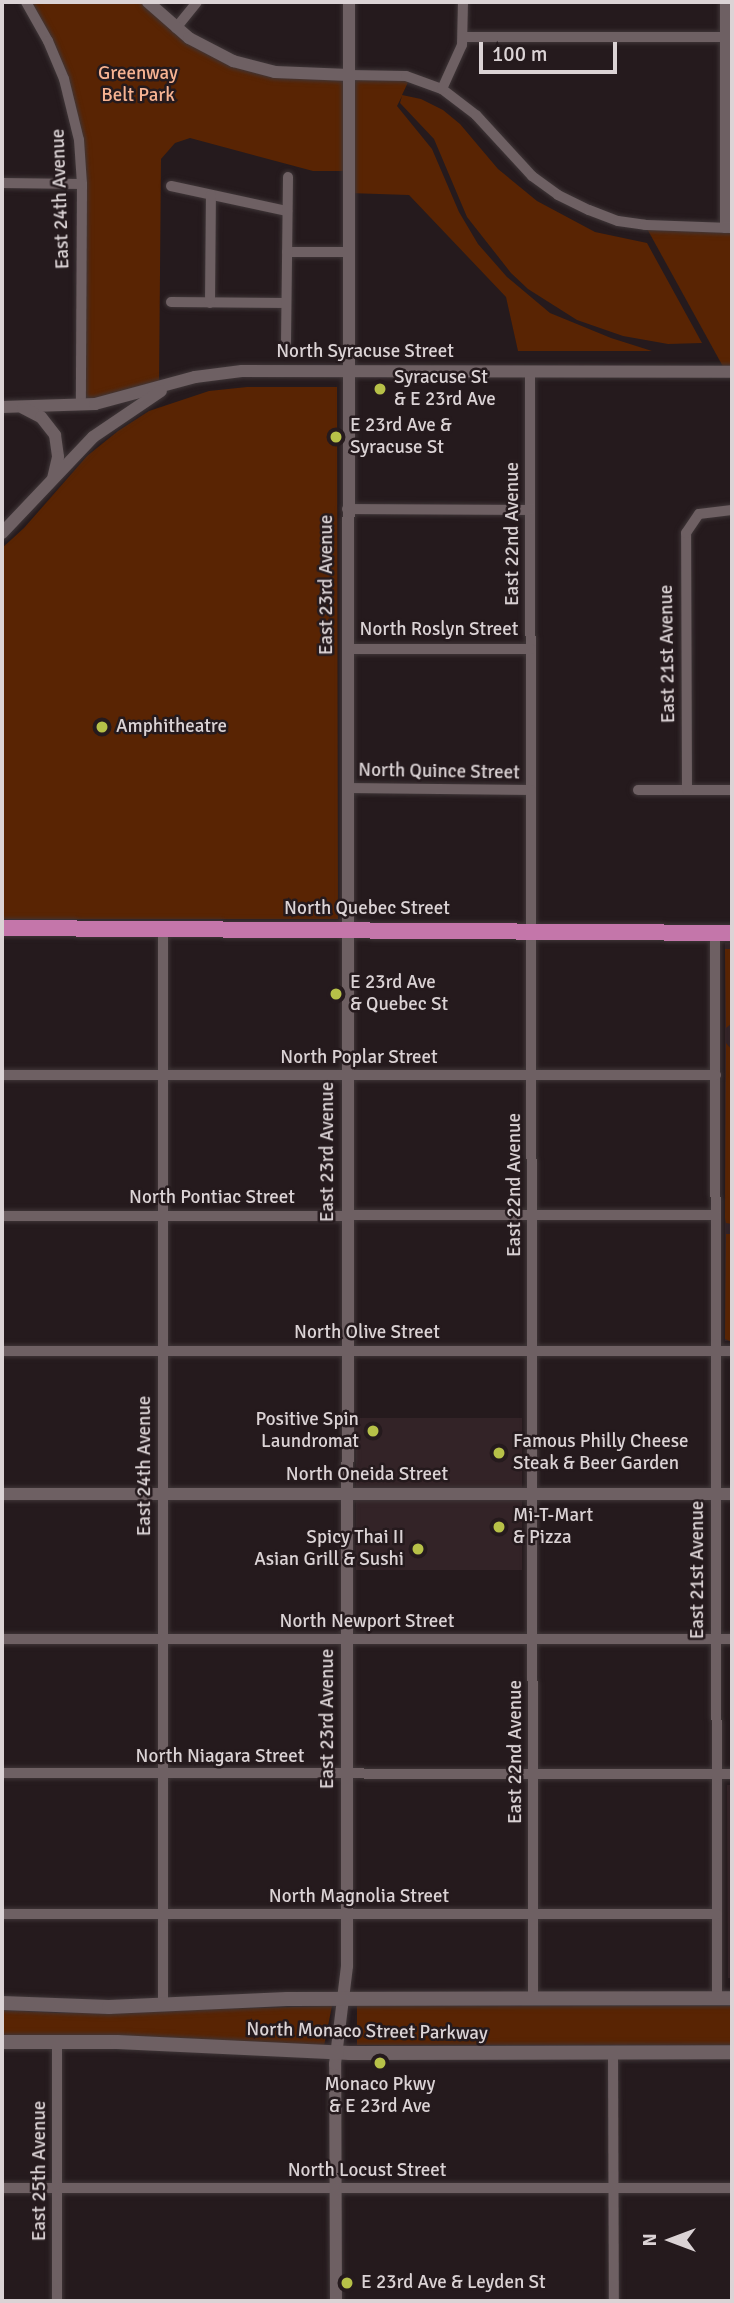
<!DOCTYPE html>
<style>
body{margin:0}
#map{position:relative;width:734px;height:2303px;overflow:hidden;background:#251a1d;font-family:Signika,sans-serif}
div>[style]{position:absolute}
.built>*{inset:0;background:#332327;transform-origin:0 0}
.green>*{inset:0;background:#592403;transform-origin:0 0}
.roads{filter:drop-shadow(0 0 2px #3f3638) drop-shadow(0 0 2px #3f3638)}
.minor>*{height:10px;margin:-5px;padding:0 5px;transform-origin:5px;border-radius:5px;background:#6e6063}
.tertiary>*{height:12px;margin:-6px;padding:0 6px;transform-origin:6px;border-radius:6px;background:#6e6063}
.secondary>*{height:14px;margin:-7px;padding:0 7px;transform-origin:7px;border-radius:7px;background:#6e6063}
.primary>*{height:16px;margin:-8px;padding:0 8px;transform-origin:8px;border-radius:8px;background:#c476aa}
.dots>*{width:19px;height:19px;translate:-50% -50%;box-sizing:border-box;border:4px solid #251a1d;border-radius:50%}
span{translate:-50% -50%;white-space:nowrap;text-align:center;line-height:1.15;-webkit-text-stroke:5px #251a1d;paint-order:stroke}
.park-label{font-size:19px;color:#f7b392}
.street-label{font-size:19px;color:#dbd3d5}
.poi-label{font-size:19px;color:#dbd3d5}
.left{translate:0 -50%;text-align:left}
.right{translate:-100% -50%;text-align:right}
.frame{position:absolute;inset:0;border:4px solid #dbd3d5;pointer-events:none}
.north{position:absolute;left:636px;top:2205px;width:70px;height:70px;-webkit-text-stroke:5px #251a1d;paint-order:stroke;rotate:270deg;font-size:19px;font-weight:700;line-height:28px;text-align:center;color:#dbd3d5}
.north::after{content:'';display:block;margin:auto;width:24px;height:32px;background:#dbd3d5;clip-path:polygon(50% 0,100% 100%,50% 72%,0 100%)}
.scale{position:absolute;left:479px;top:42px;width:138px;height:32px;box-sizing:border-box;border:4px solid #dbd3d5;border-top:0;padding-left:9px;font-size:21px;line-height:24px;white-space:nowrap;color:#dbd3d5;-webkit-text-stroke:5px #251a1d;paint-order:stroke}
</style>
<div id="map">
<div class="built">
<div style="left:725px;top:943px;width:7px;height:398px"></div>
<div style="left:356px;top:1418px;width:166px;height:152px"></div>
<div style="clip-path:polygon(727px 1785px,732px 1785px,732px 1978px,728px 1978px)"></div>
</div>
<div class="green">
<div style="clip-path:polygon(25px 2px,150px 2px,176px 28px,260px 69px,410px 78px,402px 95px,421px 99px,443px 110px,460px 124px,498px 169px,537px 201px,595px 232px,647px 243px,702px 343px,668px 344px,623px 336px,577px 320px,528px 289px,511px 273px,467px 217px,434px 139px,400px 103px,402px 96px,397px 106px,432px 149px,459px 212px,478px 244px,507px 277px,550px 313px,611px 338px,652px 351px,518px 351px,506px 297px,409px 195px,348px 193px,348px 171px,313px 171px,190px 138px,175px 143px,161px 159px,159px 387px,81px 405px,82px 184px,71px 102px)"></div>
<div style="clip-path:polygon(645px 225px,732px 228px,732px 372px,726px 372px)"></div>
<div style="clip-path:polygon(247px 387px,337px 387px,338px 919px,2px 919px,2px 548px,24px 528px,87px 456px,118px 431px,149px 411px,209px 391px)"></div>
<div style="clip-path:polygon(725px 949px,732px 949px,731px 1024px,726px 1028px)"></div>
<div style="clip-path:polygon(726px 1043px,732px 1050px,732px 1224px,726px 1223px,725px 1218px)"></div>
<div style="clip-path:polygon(726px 1234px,732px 1234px,732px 1342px,725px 1339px)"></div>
<div style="clip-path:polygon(332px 2006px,324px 2046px,2px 2037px,2px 2010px,60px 2013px)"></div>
<div style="left:732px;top:2006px;width:39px;height:375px;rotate:90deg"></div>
</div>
<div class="roads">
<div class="minor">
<div style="left:26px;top:2px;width:45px;rotate:60.6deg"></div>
<div style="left:48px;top:41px;width:41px;rotate:67.2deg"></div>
<div style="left:64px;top:79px;width:63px;rotate:76.2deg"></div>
<div style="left:79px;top:140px;width:44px;rotate:86.1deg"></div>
<div style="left:82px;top:184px;width:221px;rotate:90.3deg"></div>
<div style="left:725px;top:2px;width:226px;rotate:90deg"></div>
<div style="left:176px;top:28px;width:33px;rotate:-51deg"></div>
<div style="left:463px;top:37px;width:269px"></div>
<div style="left:349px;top:75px;width:57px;rotate:1deg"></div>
<div style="left:406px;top:76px;width:38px;rotate:20deg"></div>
<div style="left:442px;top:89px;width:43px;rotate:37.4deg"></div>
<div style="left:476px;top:115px;width:83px;rotate:47.4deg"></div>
<div style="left:532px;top:176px;width:32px;rotate:36deg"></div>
<div style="left:558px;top:195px;width:34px;rotate:26deg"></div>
<div style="left:589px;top:210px;width:31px;rotate:21deg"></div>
<div style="left:618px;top:221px;width:27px;rotate:8deg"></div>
<div style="left:645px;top:225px;width:87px;rotate:2deg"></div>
<div style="left:442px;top:89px;width:48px;rotate:-65.6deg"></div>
<div style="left:462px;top:45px;width:43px;rotate:-88.7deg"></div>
<div style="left:2px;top:183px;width:80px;rotate:0.7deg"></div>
<div style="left:171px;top:186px;width:119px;rotate:12.2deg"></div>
<div style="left:287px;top:252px;width:61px"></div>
<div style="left:171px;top:302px;width:115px;rotate:0.5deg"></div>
<div style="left:210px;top:303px;width:108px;rotate:-89.5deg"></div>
<div style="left:286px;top:342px;width:165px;rotate:-89.3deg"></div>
<div style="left:530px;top:372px;width:1627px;rotate:89.89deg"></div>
<div style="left:347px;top:509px;width:183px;rotate:0.3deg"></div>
<div style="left:347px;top:649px;width:184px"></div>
<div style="left:347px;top:788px;width:184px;rotate:0.6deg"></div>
<div style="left:638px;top:790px;width:94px"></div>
<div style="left:687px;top:790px;width:257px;rotate:-90.2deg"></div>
<div style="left:686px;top:533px;width:23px;rotate:-56deg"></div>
<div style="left:699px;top:514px;width:33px;rotate:-7deg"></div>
<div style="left:715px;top:933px;width:1065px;rotate:89.89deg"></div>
<div style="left:2px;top:1075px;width:714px"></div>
<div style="left:2px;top:1216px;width:714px;rotate:-0.08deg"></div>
<div style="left:2px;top:1351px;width:730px"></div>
<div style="left:2px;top:1639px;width:730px"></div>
<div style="left:2px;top:1773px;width:730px;rotate:0.08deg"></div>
<div style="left:2px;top:1914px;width:715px"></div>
<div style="left:163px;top:2004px;width:1076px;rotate:-90deg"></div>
<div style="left:57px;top:2041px;width:260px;rotate:90deg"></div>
<div style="left:613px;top:2053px;width:248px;rotate:89.8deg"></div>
<div style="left:2px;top:2188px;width:730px"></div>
</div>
<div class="tertiary">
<div style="left:148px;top:2px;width:55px;rotate:41.3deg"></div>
<div style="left:189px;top:38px;width:50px;rotate:27.6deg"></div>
<div style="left:233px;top:61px;width:43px;rotate:14.7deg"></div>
<div style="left:275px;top:72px;width:74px;rotate:2.3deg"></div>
<div style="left:2px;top:407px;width:93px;rotate:-1.8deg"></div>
<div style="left:95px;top:404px;width:104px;rotate:-15.1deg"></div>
<div style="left:195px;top:377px;width:47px;rotate:-7.3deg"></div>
<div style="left:242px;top:371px;width:490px;rotate:0.1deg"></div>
<div style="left:23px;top:408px;width:20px;rotate:27deg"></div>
<div style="left:41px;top:417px;width:23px;rotate:52deg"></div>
<div style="left:55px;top:435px;width:22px;rotate:82deg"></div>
<div style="left:58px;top:457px;width:22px;rotate:103deg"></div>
<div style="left:2px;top:533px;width:132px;rotate:-46.5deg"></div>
<div style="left:93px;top:437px;width:82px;rotate:-34.1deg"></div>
<div style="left:2px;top:1494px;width:730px"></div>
<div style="left:336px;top:2301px;width:237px;rotate:-90.2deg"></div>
<div style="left:335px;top:2064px;width:99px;rotate:-83deg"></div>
<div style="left:347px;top:1966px;width:1964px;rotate:-89.94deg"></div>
</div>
<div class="secondary">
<div style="left:2px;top:2003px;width:107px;rotate:2.1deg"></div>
<div style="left:109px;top:2007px;width:178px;rotate:-2.6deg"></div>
<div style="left:287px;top:1999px;width:445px;rotate:-0.1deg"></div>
<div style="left:2px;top:2042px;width:115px"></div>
<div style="left:117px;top:2042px;width:233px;rotate:2.7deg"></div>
<div style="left:350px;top:2053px;width:382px;rotate:-0.1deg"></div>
</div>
<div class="primary">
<div style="left:2px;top:928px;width:730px;rotate:0.39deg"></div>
</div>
</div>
<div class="dots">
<div style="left:380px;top:389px;background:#b7c148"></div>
<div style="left:336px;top:437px;background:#b7c148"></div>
<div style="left:102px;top:727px;background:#b7c148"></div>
<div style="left:336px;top:994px;background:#b7c148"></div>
<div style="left:373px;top:1431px;background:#b7c148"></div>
<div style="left:499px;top:1453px;background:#b7c148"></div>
<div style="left:499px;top:1527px;background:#b7c148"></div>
<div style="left:418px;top:1549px;background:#b7c148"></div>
<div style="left:380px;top:2063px;background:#b7c148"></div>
<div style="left:347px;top:2283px;background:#b7c148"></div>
</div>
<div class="park-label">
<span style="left:138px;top:85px">Greenway<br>Belt Park</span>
</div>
<div class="street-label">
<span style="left:61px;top:199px;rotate:-92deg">East 24th Avenue</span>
<span style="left:365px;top:352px">North Syracuse Street</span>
<span style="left:513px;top:534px;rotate:-90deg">East 22nd Avenue</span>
<span style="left:327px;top:585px;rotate:-90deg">East 23rd Avenue</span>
<span style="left:439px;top:630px">North Roslyn Street</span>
<span style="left:668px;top:654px;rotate:-91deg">East 21st Avenue</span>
<span style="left:439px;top:772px;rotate:1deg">North Quince Street</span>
<span style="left:367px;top:909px">North Quebec Street</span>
<span style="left:359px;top:1058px">North Poplar Street</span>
<span style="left:328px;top:1152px;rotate:-90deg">East 23rd Avenue</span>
<span style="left:515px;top:1185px;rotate:-90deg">East 22nd Avenue</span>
<span style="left:212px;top:1198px">North Pontiac Street</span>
<span style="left:367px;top:1333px">North Olive Street</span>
<span style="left:145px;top:1466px;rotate:-90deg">East 24th Avenue</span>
<span style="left:367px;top:1475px">North Oneida Street</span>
<span style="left:698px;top:1570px;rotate:-90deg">East 21st Avenue</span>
<span style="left:367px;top:1622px">North Newport Street</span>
<span style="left:328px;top:1719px;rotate:-90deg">East 23rd Avenue</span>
<span style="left:516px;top:1752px;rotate:-90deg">East 22nd Avenue</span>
<span style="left:220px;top:1757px">North Niagara Street</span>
<span style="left:359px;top:1897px">North Magnolia Street</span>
<span style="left:367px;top:2032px;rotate:1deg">North Monaco Street Parkway</span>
<span style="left:40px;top:2171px;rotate:-90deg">East 25th Avenue</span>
<span style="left:367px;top:2171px">North Locust Street</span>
</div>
<div class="poi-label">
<span class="left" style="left:394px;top:389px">Syracuse St<br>&amp; E 23rd Ave</span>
<span class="left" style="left:350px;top:437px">E 23rd Ave &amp;<br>Syracuse St</span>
<span class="left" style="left:116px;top:727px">Amphitheatre</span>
<span class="left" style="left:350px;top:994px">E 23rd Ave<br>&amp; Quebec St</span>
<span class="right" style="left:359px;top:1431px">Positive Spin<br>Laundromat</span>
<span class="left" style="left:513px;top:1453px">Famous Philly Cheese<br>Steak &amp; Beer Garden</span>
<span class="left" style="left:513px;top:1527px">Mi-T-Mart<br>&amp; Pizza</span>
<span class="right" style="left:404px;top:1549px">Spicy Thai II<br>Asian Grill &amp; Sushi</span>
<span style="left:380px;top:2096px">Monaco Pkwy<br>&amp; E 23rd Ave</span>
<span class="left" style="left:361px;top:2283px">E 23rd Ave &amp; Leyden St</span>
</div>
<div class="frame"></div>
<div class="north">N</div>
<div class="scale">100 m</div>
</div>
